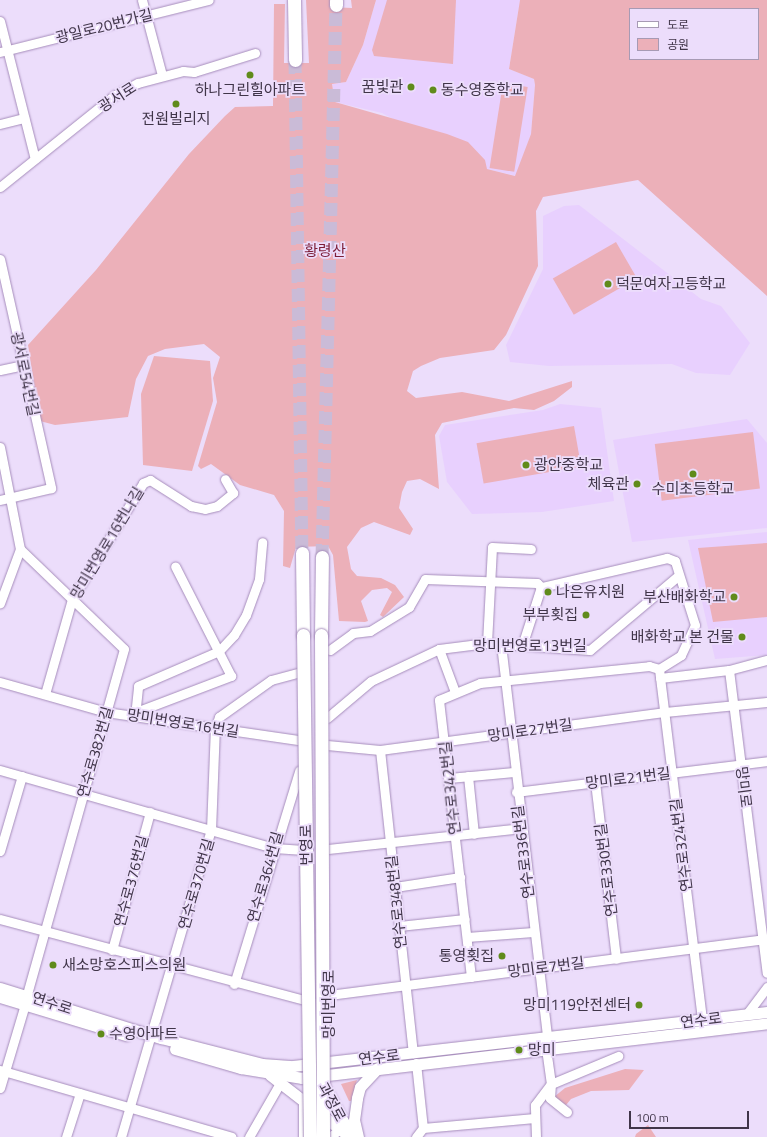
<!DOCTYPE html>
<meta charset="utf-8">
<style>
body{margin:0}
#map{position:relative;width:767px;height:1137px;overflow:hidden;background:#ecddfb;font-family:"Titillium Web","Noto Sans KR",sans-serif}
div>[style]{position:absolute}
.built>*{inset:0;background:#e8d0fe}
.green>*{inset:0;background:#ecb0b9;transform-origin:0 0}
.highway-tunnel>*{height:13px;margin-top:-6.5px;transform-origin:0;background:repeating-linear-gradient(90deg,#cabbd7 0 13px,transparent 0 19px)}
.roads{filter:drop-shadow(0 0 1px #a68dbb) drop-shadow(0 0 1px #a68dbb)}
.minor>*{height:9px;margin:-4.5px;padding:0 4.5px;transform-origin:4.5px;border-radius:4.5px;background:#fff}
.major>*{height:11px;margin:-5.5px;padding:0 5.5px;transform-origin:5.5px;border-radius:5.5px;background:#fff}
.highway>*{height:13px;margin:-6.5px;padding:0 6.5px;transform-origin:6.5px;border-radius:6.5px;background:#fff}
.bridges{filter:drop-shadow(0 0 1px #a68dbb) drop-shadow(0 0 1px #a68dbb)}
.highway-bridge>*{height:13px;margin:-6.5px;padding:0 6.5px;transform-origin:6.5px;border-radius:6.5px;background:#fff}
.dots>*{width:11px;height:11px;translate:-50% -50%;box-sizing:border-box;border:2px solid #ecddfb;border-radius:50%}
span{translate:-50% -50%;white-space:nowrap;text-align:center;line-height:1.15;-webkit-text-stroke:3.5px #ecddfb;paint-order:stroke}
.street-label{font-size:15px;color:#403549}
.poi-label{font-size:15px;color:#403549}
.right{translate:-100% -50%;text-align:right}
.left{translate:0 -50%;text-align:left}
.park-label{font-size:15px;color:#7d1f39}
.legend{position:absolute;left:629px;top:8px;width:130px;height:52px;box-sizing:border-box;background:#ecddfb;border:1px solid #a79ab4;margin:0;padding:5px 7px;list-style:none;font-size:12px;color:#403549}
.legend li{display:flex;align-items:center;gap:8px;height:20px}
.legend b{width:20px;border:1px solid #a79ab4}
.scale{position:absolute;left:629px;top:1111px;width:120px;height:18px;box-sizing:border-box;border:2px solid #403549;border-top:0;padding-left:5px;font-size:12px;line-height:14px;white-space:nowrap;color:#403549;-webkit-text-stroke:3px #ecddfb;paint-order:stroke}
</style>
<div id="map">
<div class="built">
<div style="clip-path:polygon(376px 0,520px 0,509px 69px,534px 79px,535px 85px,531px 134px,516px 176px,487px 169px,382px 113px,335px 102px,332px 84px,346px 82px,363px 45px)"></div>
<div style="clip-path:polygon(579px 205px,701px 299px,721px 306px,750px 343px,730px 375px,696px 373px,672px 364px,549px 366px,510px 362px,506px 345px,543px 269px,543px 216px,564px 206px)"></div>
<div style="clip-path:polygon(560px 404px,601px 408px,614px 501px,542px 512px,472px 514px,447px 482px,439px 436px,445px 425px,543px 410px)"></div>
<div style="clip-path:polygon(747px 419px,767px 443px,767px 528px,632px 542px,613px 440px)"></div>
<div style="clip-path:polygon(767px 532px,767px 655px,715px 659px,688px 540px)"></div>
</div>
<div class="green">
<div style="clip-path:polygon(evenodd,306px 0,330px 0,330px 7px,352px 8px,351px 0,376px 0,363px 45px,346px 82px,332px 84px,335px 102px,447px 134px,468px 142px,485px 160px,487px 169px,515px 176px,531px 134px,535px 85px,534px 79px,509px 69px,520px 0,767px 0,767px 296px,638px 180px,543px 197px,536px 211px,538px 266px,506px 335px,494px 350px,440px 358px,421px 366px,413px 371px,407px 391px,416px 398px,462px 392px,509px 401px,572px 381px,572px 387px,554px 401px,534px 410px,514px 408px,442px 423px,435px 435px,439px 489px,420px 479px,407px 481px,402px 492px,399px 508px,413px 529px,410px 535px,374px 522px,361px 528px,347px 547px,351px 569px,357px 576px,381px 578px,395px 585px,404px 597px,383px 617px,380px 615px,392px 592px,387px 588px,372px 590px,361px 601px,368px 621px,365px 622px,339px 621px,333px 555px,328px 546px,296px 547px,290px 568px,283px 566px,284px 511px,274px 495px,240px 485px,211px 464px,201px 469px,198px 466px,217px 402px,213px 378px,220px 357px,204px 344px,165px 349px,148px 356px,136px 379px,128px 417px,55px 425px,40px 421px,28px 345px,96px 270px,189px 154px,225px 116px,235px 107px,273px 106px,274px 4px,285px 4px,284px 63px,309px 63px,306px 0,630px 9px,758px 9px,758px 59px,630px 59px,630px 9px)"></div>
<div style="clip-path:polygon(387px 0,456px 0,453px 64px,374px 56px,372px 50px)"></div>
<div style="left:503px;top:83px;width:25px;height:86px;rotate:9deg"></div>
<div style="left:616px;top:242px;width:42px;height:73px;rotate:60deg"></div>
<div style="clip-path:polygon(154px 356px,210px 361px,213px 401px,192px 471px,143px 465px,141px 394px)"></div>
<div style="left:574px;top:426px;width:41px;height:99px;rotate:80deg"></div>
<div style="left:753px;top:432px;width:57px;height:99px;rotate:83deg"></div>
<div style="clip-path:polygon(767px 543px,767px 617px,713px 622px,698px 548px)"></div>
<div style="clip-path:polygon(625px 1069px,644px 1070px,629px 1090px,591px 1091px,571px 1099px,566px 1105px,554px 1097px,565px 1088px)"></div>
<div style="clip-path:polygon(357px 1080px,351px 1101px,349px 1101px,341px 1084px)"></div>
<div style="clip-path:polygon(648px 1125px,656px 1137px,635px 1137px,636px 1134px)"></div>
</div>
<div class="highway-tunnel">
<div style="left:295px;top:60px;width:493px;rotate:89.2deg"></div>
<div style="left:322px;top:557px;width:552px;rotate:-88.55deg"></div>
</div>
<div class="roads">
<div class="minor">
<div style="left:142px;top:0;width:78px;rotate:75.1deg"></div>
<div style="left:0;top:21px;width:142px;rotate:75.8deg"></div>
<div style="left:0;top:52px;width:215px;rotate:-14deg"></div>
<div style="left:0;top:124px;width:25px;rotate:-14deg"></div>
<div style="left:0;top:187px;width:147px;rotate:-38.7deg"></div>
<div style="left:115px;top:95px;width:26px;rotate:-28deg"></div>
<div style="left:138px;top:83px;width:47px;rotate:-14.9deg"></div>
<div style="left:183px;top:71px;width:11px;rotate:5deg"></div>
<div style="left:194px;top:72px;width:64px;rotate:-17.3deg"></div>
<div style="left:0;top:259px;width:235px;rotate:77.4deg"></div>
<div style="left:51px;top:488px;width:52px;rotate:166.8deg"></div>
<div style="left:0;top:370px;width:24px;rotate:-12deg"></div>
<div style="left:0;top:447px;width:104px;rotate:78.9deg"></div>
<div style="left:20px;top:549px;width:58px;rotate:110.3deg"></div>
<div style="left:20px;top:549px;width:144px;rotate:43.9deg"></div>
<div style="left:124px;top:649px;width:359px;rotate:105.7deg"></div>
<div style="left:487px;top:643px;width:96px;rotate:-87deg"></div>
<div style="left:492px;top:547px;width:39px;rotate:3deg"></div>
<div style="left:501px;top:644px;width:397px;rotate:83.3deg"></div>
<div style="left:439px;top:649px;width:46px;rotate:69.6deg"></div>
<div style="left:330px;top:650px;width:29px;rotate:-36deg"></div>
<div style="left:353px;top:633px;width:17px;rotate:-7deg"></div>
<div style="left:370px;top:631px;width:46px;rotate:-31.6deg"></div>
<div style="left:409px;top:607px;width:32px;rotate:-60deg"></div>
<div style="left:425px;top:579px;width:112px;rotate:2deg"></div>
<div style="left:537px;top:583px;width:6px;rotate:45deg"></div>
<div style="left:659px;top:669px;width:354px;rotate:83deg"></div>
<div style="left:729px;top:670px;width:305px;rotate:82.9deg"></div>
<div style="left:660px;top:678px;width:69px;rotate:-6.6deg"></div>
<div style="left:729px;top:670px;width:39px;rotate:-15deg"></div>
<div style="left:0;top:682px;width:110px;rotate:15.8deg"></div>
<div style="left:106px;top:712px;width:194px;rotate:8.3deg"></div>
<div style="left:45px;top:694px;width:99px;rotate:-74.1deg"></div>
<div style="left:72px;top:599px;width:136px;rotate:-58.5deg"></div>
<div style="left:143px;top:483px;width:8px;rotate:-23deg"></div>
<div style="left:150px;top:480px;width:49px;rotate:32.4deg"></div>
<div style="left:191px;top:506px;width:14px;rotate:12deg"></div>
<div style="left:205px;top:509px;width:12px;rotate:-14deg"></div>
<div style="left:217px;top:506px;width:21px;rotate:-39deg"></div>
<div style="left:233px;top:493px;width:16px;rotate:-120deg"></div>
<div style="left:136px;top:712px;width:102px;rotate:-20.8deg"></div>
<div style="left:231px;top:676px;width:123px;rotate:-117deg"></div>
<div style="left:135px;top:716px;width:30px;rotate:-84deg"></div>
<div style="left:138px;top:686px;width:88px;rotate:-23.4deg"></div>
<div style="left:219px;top:651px;width:22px;rotate:-47deg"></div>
<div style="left:234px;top:635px;width:23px;rotate:-59deg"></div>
<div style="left:246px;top:615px;width:38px;rotate:-70deg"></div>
<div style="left:259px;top:579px;width:37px;rotate:-85deg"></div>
<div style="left:327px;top:718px;width:57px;rotate:-40.1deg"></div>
<div style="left:371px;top:681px;width:75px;rotate:-25.2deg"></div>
<div style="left:439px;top:649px;width:48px;rotate:-7.1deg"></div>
<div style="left:487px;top:643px;width:103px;rotate:3.9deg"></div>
<div style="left:590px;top:650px;width:115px;rotate:-40.1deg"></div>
<div style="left:327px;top:745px;width:53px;rotate:5.4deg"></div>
<div style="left:380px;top:750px;width:288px;rotate:-7.6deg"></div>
<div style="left:665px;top:712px;width:102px;rotate:-5.6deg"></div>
<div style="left:380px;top:750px;width:305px;rotate:83.8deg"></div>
<div style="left:0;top:770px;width:285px;rotate:15.9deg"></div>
<div style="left:274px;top:848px;width:26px;rotate:4deg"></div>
<div style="left:468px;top:776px;width:58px;rotate:84.1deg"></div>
<div style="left:449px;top:778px;width:65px;rotate:-5.3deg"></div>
<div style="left:595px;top:782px;width:178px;rotate:83.2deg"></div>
<div style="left:516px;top:792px;width:253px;rotate:-7deg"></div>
<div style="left:328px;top:849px;width:193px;rotate:-6.2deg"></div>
<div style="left:0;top:851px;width:78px;rotate:-73.7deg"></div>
<div style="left:395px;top:887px;width:66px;rotate:-8.7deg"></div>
<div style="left:0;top:919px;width:326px;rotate:14.9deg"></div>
<div style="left:315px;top:1003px;width:62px;rotate:87.2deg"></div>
<div style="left:399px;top:926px;width:66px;rotate:-6.1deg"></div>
<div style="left:467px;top:937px;width:66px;rotate:-4.3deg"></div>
<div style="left:112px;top:950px;width:143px;rotate:-74.6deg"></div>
<div style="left:471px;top:977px;width:279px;rotate:-96.6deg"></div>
<div style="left:439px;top:700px;width:44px;rotate:-22.5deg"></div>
<div style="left:480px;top:683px;width:170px;rotate:-5.7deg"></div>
<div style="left:649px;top:666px;width:10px;rotate:17deg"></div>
<div style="left:659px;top:669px;width:26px;rotate:-32deg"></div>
<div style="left:681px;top:655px;width:33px;rotate:-65deg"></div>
<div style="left:695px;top:625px;width:67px;rotate:-107.4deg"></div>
<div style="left:675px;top:561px;width:9px;rotate:-159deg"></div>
<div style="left:667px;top:558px;width:129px;rotate:167deg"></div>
<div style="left:541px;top:587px;width:62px;rotate:107.9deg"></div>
<div style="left:234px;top:984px;width:223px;rotate:-73deg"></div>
<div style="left:329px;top:995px;width:442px;rotate:-7.3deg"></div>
<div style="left:746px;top:1015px;width:35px;rotate:-53deg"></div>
<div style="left:416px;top:1063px;width:65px;rotate:83.9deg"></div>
<div style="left:0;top:1070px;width:241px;rotate:16.1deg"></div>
<div style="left:0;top:1088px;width:88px;rotate:-73.4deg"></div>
<div style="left:303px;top:1100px;width:37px;rotate:90deg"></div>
<div style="left:567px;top:1112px;width:22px;rotate:-141deg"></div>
<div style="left:550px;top:1098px;width:14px;rotate:-86deg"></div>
<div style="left:551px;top:1084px;width:73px;rotate:-22.7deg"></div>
<div style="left:66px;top:1137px;width:46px;rotate:-72.3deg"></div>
<div style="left:121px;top:1137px;width:320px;rotate:-73.7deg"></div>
<div style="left:211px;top:830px;width:102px;rotate:-87.8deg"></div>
<div style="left:215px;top:728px;width:12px;rotate:-70deg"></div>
<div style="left:219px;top:717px;width:64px;rotate:-35.4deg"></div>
<div style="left:271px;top:680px;width:27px;rotate:-15deg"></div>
<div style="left:249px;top:1137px;width:62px;rotate:-60.1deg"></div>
<div style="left:330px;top:1137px;width:13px;rotate:-39deg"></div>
<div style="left:416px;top:1137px;width:11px;rotate:-52deg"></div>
<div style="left:423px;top:1128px;width:112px;rotate:-5.1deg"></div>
<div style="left:536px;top:1137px;width:32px;rotate:-92deg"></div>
<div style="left:535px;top:1105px;width:26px;rotate:-53deg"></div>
<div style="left:551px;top:1084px;width:35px;rotate:-98deg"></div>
</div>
<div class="major">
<div style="left:0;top:988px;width:169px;rotate:17.3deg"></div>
<div style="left:161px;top:1038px;width:104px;rotate:14.4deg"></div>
<div style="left:262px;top:1064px;width:31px;rotate:4deg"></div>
<div style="left:293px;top:1066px;width:477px;rotate:-6.5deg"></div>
<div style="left:0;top:997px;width:132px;rotate:16.8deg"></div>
<div style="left:175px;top:1049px;width:69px;rotate:16.1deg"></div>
<div style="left:241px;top:1068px;width:62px;rotate:9.3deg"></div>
<div style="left:302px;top:1078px;width:468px;rotate:-6.7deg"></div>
<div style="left:270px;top:1075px;width:101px;rotate:37.8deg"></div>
<div style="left:323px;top:1084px;width:55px;rotate:61.6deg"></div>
<div style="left:358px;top:1137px;width:17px;rotate:-103deg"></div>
<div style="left:354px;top:1120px;width:22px;rotate:-82deg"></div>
<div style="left:357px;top:1098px;width:11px;rotate:-75deg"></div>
<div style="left:360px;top:1087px;width:26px;rotate:-47deg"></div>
</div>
<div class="highway">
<div style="left:294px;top:0;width:60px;rotate:89deg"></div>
<div style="left:336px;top:5px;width:5px;rotate:-90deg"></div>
<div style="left:302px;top:553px;width:82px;rotate:89.3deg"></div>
<div style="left:321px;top:635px;width:78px;rotate:-89.3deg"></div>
</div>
</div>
<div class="bridges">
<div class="highway-bridge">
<div style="left:303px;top:635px;width:502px;rotate:89.2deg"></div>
<div style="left:321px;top:635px;width:502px;rotate:89.77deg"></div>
</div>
</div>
<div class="dots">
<div style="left:250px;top:75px;background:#608b1b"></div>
<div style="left:411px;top:87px;background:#608b1b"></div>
<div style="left:433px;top:90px;background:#608b1b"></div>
<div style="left:176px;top:104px;background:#608b1b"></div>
<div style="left:608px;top:284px;background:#608b1b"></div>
<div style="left:526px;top:465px;background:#608b1b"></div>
<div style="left:693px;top:474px;background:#608b1b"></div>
<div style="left:637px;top:484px;background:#608b1b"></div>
<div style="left:548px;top:592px;background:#608b1b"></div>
<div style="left:734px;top:597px;background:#608b1b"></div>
<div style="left:586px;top:615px;background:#608b1b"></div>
<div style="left:742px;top:637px;background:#608b1b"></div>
<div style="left:502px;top:956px;background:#608b1b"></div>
<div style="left:53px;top:965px;background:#608b1b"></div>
<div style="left:639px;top:1005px;background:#608b1b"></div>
<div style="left:101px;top:1034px;background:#608b1b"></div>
<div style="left:519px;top:1050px;background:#608b1b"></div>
</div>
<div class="street-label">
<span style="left:104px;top:26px;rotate:-14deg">광일로20번가길</span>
<span style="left:117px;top:97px;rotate:-33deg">광서로</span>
<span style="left:25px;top:374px;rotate:78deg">광서로54번길</span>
<span style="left:107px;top:543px;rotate:-59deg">망미번영로16번나길</span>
<span style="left:530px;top:646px">망미번영로13번길</span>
<span style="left:183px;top:723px;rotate:9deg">망미번영로16번길</span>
<span style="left:530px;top:730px;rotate:-8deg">망미로27번길</span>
<span style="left:95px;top:752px;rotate:-74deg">연수로382번길</span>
<span style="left:628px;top:778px;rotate:-7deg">망미로21번길</span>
<span style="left:744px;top:787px;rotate:83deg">망미로</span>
<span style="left:450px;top:788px;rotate:-96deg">연수로342번길</span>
<span style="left:306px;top:845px;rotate:-91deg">번영로</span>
<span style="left:681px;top:845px;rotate:-97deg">연수로324번길</span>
<span style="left:523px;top:852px;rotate:-97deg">연수로336번길</span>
<span style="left:606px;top:870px;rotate:-97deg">연수로330번길</span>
<span style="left:265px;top:877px;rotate:-74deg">연수로364번길</span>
<span style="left:131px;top:881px;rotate:-75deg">연수로376번길</span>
<span style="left:196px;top:884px;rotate:-74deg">연수로370번길</span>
<span style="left:396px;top:902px;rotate:-96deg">연수로348번길</span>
<span style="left:546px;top:967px;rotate:-7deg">망미로7번길</span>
<span style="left:52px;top:1003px;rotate:18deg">연수로</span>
<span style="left:329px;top:1004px;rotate:-90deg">망미번영로</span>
<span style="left:701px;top:1020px;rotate:-7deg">연수로</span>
<span style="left:379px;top:1057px;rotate:-7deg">연수로</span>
<span style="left:332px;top:1102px;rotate:62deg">과정로</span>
</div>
<div class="poi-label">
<span class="right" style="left:403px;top:87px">꿈빛관</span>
<span style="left:250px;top:90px">하나그린힐아파트</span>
<span class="left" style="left:441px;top:90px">동수영중학교</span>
<span style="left:176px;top:119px">전원빌리지</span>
<span class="left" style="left:616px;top:284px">덕문여자고등학교</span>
<span class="left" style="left:534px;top:465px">광안중학교</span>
<span class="right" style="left:629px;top:484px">체육관</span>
<span style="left:693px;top:489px">수미초등학교</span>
<span class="left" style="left:556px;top:592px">나은유치원</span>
<span class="right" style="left:726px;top:597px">부산배화학교</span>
<span class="right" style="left:578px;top:615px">부부횟집</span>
<span class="right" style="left:734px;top:637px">배화학교 본 건물</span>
<span class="right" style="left:494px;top:956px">통영횟집</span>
<span class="left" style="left:62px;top:965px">새소망호스피스의원</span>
<span class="right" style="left:631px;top:1005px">망미119안전센터</span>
<span class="left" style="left:109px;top:1034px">수영아파트</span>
<span class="left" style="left:528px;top:1050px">망미</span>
</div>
<div class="park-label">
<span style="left:325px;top:251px">황령산</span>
</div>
<ul class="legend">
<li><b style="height:5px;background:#fff"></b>도로</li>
<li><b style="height:11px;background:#ecb0b9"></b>공원</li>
</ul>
<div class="scale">100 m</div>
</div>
